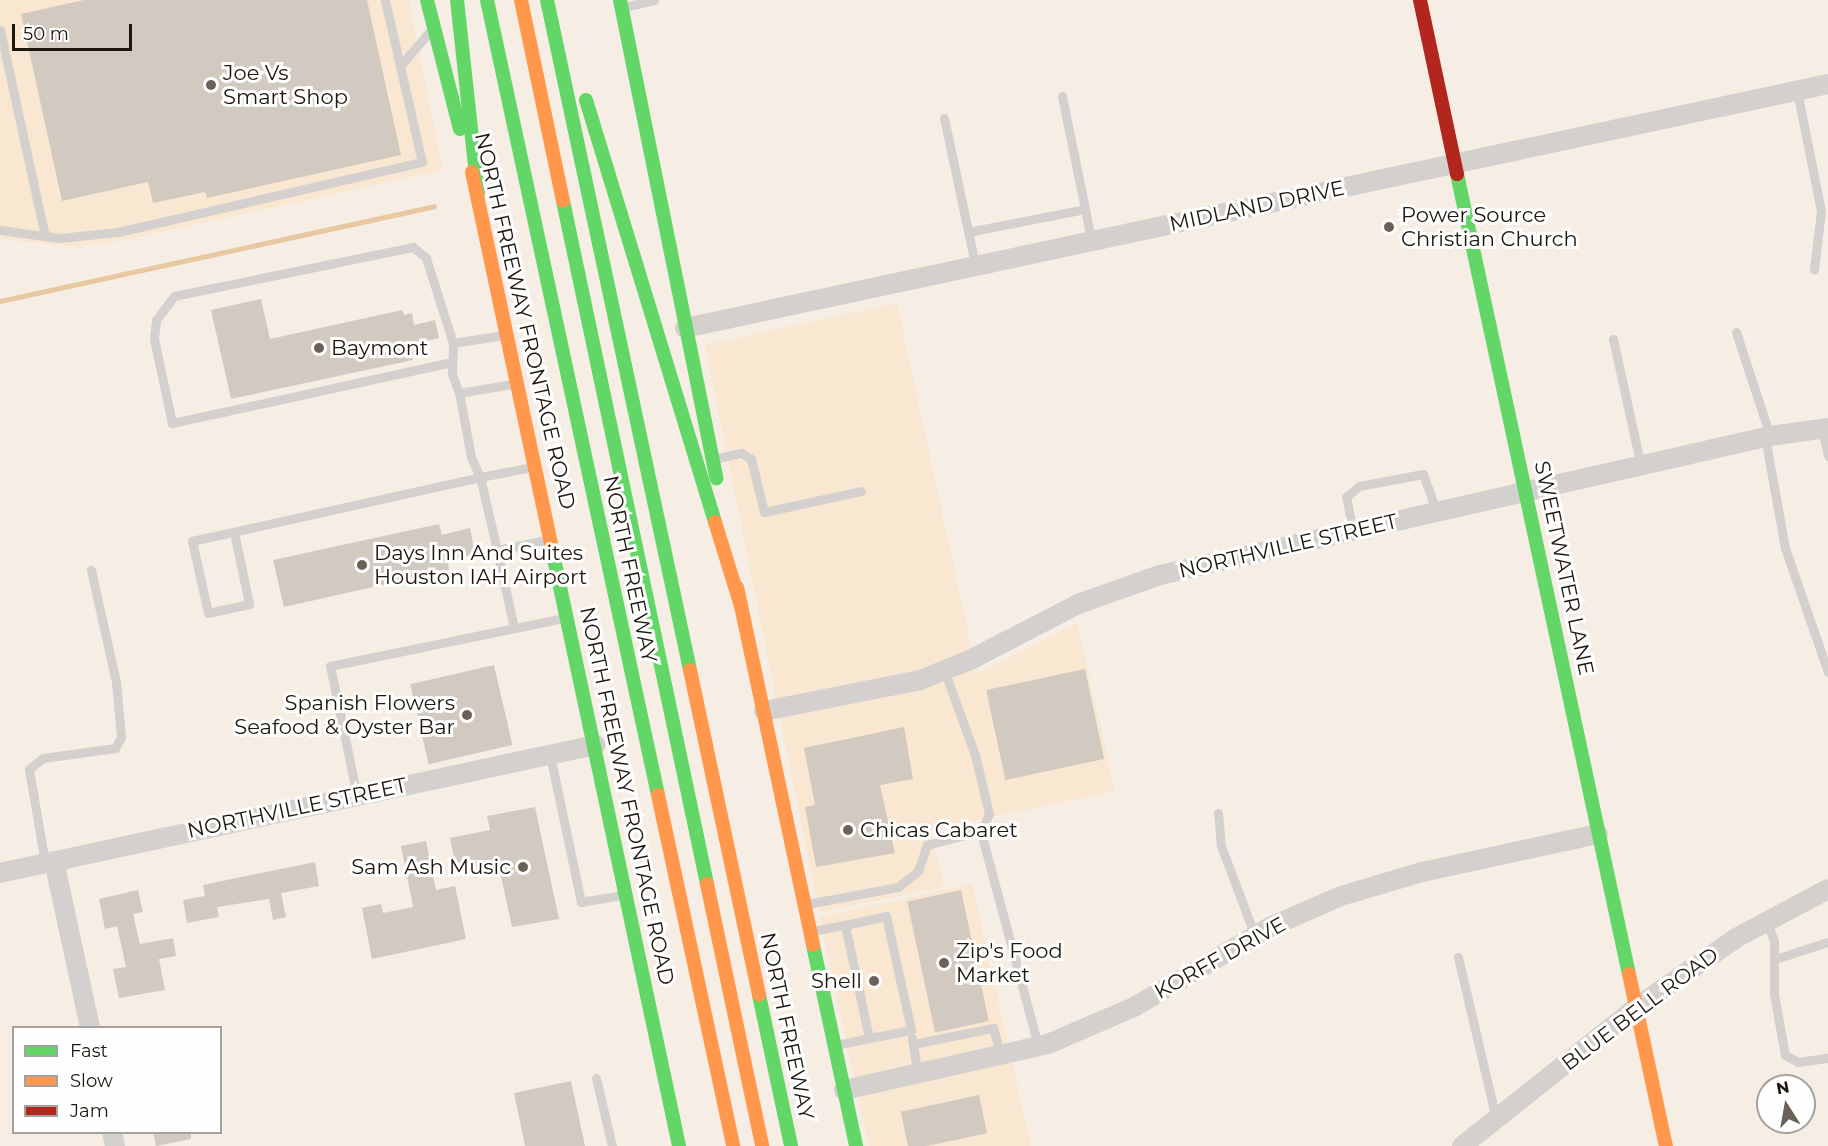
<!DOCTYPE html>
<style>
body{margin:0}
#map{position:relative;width:1828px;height:1146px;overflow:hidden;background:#f6eee5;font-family:Montserrat,sans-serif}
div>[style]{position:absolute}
.built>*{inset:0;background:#f9e7d1}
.stream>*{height:4.5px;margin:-2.25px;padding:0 2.25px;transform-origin:2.25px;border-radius:2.25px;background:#e8c8a0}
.building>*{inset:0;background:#d2cac1;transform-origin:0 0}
.lane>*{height:9px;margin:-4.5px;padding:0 4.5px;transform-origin:4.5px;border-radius:4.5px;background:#d3d0ce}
.street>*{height:20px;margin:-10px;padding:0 10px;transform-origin:10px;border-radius:10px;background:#d3d0ce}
.fast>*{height:14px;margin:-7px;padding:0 7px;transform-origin:7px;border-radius:7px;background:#63d668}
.slow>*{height:14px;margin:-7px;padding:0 7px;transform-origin:7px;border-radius:7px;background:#ff974d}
.jam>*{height:14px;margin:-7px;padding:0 7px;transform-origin:7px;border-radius:7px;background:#b3261e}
.dots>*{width:16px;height:16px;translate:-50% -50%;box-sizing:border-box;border:3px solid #fefefe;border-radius:50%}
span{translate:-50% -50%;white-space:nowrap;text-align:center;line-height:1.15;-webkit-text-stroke:6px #fefefe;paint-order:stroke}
.poi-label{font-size:21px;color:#1e170d}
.left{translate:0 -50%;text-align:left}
.right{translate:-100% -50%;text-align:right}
.street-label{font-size:21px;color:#1e170d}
.legend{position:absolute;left:12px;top:1026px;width:210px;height:108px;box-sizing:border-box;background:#fefefe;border:2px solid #a4a29e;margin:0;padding:8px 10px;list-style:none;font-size:18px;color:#1e170d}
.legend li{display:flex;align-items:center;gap:12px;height:30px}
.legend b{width:30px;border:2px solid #a4a29e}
.north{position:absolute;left:1756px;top:1074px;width:60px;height:60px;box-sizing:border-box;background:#fefefe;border:2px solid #a4a29e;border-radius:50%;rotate:349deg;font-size:16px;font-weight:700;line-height:24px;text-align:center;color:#1e170d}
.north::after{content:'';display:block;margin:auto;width:21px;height:27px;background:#6a6259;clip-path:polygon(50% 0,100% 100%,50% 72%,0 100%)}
.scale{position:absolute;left:12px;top:24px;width:120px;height:27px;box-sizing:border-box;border:3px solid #1e170d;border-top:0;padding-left:8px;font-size:18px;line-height:21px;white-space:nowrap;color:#1e170d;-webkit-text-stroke:4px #fefefe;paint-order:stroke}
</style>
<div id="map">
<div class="built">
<div style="clip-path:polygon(0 0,409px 0,443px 170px,124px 240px,77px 247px,0 239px)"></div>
<div style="clip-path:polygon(897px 303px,977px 674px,1077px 623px,1115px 791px,931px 830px,944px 887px,819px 912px,705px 345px)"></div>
<div style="clip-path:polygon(972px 884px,1031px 1146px,869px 1146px,820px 917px)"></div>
</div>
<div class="stream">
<div style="left:0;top:301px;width:444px;rotate:-12.3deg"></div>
</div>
<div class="building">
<div style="clip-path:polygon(84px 0,367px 0,401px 155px,207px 198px,205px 192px,153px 203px,148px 182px,62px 201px,21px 14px)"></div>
<div style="clip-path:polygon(261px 299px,270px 339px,402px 310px,404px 315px,412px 313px,414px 325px,435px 320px,439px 338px,418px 343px,420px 353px,412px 355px,413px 360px,231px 399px,211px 310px)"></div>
<div style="clip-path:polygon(439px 524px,442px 535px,470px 528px,475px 554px,448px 561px,449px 570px,284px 607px,273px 560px)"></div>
<div style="left:494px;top:665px;width:82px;height:86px;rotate:77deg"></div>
<div style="left:1085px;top:669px;width:92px;height:101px;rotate:78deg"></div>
<div style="clip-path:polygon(904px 727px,913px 779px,880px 785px,895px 853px,816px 867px,805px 807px,815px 805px,804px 748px)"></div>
<div style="clip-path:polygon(535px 807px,559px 919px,512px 927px,498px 863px,457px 872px,450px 838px,490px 830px,487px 816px)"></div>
<div style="clip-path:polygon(426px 841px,436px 890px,455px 886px,466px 939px,372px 959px,362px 908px,381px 904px,383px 913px,413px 907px,401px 846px)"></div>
<div style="clip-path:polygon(315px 862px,319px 886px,281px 893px,286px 917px,273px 920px,269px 899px,217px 907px,219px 917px,187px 923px,183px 900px,205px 896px,203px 885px)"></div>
<div style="clip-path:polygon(138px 890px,143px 912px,133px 914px,140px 944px,173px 938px,176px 956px,159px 959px,165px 990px,119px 998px,113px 969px,126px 967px,117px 926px,105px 929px,99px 899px)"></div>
<div style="left:961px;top:890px;width:134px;height:55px;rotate:78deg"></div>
<div style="clip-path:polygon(571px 1081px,585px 1146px,525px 1146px,514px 1093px)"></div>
<div style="left:979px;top:1095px;width:39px;height:80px;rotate:78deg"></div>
<div style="clip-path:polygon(153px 1132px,191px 1132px,191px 1139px,156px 1146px)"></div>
</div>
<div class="lane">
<div style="left:624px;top:7px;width:31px;rotate:-13deg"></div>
<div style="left:0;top:30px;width:211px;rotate:77.7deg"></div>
<div style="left:400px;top:66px;width:48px;rotate:-49.3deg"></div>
<div style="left:1797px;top:91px;width:122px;rotate:78.7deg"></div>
<div style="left:1821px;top:211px;width:59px;rotate:96.8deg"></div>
<div style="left:1062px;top:96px;width:115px;rotate:78.5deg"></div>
<div style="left:944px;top:118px;width:153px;rotate:78deg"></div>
<div style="left:0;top:230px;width:60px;rotate:7.7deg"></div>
<div style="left:59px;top:238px;width:59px;rotate:-5.8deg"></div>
<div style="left:118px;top:232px;width:312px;rotate:-13deg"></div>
<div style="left:422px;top:162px;width:166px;rotate:-102.9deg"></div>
<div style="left:968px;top:232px;width:119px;rotate:-11.1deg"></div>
<div style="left:1085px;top:209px;width:33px;rotate:79deg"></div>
<div style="left:1736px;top:332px;width:109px;rotate:71.9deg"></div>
<div style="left:1613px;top:339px;width:130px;rotate:77.6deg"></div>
<div style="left:453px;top:343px;width:31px;rotate:92deg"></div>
<div style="left:452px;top:374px;width:20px;rotate:70deg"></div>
<div style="left:459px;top:393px;width:55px;rotate:-9.5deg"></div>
<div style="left:452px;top:362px;width:287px;rotate:167.7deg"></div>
<div style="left:172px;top:423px;width:86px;rotate:-102.1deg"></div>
<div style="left:154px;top:339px;width:19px;rotate:-84deg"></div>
<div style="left:156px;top:320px;width:30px;rotate:-53deg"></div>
<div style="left:174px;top:296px;width:244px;rotate:-11.6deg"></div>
<div style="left:413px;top:247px;width:17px;rotate:40deg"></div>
<div style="left:426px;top:258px;width:89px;rotate:72.4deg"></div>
<div style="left:453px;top:343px;width:51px;rotate:-9.1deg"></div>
<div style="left:1822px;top:429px;width:28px;rotate:77deg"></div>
<div style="left:1765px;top:437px;width:113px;rotate:79.8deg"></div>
<div style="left:1785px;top:548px;width:131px;rotate:70.9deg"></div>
<div style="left:714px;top:459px;width:28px;rotate:-13deg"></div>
<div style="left:741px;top:453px;width:12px;rotate:31deg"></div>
<div style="left:751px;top:459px;width:55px;rotate:76.2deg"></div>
<div style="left:764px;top:512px;width:99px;rotate:-12.2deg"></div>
<div style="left:532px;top:467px;width:53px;rotate:169.1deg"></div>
<div style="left:480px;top:477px;width:75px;rotate:76.9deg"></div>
<div style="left:497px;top:550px;width:50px;rotate:-11.5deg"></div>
<div style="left:234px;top:532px;width:74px;rotate:78.2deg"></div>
<div style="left:249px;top:604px;width:42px;rotate:167.6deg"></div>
<div style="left:208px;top:613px;width:74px;rotate:-102.5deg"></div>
<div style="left:192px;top:541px;width:295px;rotate:-12.5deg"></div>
<div style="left:480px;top:477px;width:22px;rotate:-114deg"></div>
<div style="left:471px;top:457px;width:65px;rotate:-100.6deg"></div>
<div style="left:1353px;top:532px;width:36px;rotate:-101deg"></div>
<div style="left:1346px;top:497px;width:17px;rotate:-40deg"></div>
<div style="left:1359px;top:486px;width:65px;rotate:-10.6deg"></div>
<div style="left:1423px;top:474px;width:41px;rotate:70.3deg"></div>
<div style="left:497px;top:550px;width:80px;rotate:77.7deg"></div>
<div style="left:550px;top:755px;width:150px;rotate:78.1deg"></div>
<div style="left:581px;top:902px;width:42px;rotate:-9.7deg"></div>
<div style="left:357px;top:796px;width:133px;rotate:-101.7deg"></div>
<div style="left:330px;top:666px;width:238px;rotate:-11.6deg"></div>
<div style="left:1218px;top:813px;width:33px;rotate:85deg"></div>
<div style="left:1221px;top:846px;width:96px;rotate:69.3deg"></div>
<div style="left:980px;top:829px;width:225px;rotate:75deg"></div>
<div style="left:45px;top:863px;width:95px;rotate:-99.7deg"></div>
<div style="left:29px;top:769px;width:18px;rotate:-38deg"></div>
<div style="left:43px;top:758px;width:73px;rotate:-7.9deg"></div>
<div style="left:115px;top:748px;width:13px;rotate:-61deg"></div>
<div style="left:121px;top:737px;width:55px;rotate:-95.2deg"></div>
<div style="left:116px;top:682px;width:115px;rotate:-102.6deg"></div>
<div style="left:807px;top:904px;width:93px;rotate:-10.6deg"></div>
<div style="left:898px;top:887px;width:26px;rotate:-39deg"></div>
<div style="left:918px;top:871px;width:28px;rotate:-71deg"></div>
<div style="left:927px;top:845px;width:51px;rotate:-14.9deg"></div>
<div style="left:976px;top:832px;width:11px;rotate:-41deg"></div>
<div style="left:984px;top:825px;width:12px;rotate:-66deg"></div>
<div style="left:989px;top:814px;width:61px;rotate:-103.3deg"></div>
<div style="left:975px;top:755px;width:90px;rotate:-110deg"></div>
<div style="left:1766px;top:920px;width:22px;rotate:69deg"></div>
<div style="left:1774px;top:941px;width:53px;rotate:90deg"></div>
<div style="left:1774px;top:994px;width:62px;rotate:79.8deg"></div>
<div style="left:1785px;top:1055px;width:15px;rotate:28deg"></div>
<div style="left:1798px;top:1062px;width:30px;rotate:-8deg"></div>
<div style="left:845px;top:925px;width:42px;rotate:-12.4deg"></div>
<div style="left:886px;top:916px;width:117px;rotate:77.6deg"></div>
<div style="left:911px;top:1030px;width:43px;rotate:169.2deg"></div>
<div style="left:813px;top:931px;width:33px;rotate:-11deg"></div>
<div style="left:845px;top:925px;width:116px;rotate:78deg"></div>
<div style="left:869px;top:1038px;width:33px;rotate:168deg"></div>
<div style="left:1458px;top:957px;width:166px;rotate:76.8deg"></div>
<div style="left:1775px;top:959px;width:56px;rotate:-17.8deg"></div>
<div style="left:912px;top:1038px;width:37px;rotate:81deg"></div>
<div style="left:913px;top:1044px;width:82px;rotate:-11.3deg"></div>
<div style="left:993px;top:1028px;width:29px;rotate:74deg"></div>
<div style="left:596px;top:1078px;width:70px;rotate:76.8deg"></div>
</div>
<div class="street">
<div style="left:685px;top:328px;width:1169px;rotate:-12.05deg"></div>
<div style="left:764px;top:711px;width:159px;rotate:-11.2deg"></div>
<div style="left:920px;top:680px;width:54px;rotate:-21.8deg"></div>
<div style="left:970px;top:660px;width:122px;rotate:-27.4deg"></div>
<div style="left:1078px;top:604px;width:87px;rotate:-19.5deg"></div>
<div style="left:1160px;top:575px;width:626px;rotate:-12.84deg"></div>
<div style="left:1770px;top:436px;width:59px;rotate:-7.9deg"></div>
<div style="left:54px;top:861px;width:171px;rotate:77.8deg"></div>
<div style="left:0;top:873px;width:609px;rotate:-12.14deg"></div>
<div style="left:844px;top:1090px;width:209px;rotate:-12.7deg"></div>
<div style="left:1048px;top:1044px;width:94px;rotate:-23.3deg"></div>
<div style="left:1134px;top:1007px;width:158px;rotate:-30.5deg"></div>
<div style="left:1270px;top:927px;width:77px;rotate:-23.6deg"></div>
<div style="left:1341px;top:896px;width:84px;rotate:-16.5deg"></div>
<div style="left:1422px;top:872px;width:180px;rotate:-12.2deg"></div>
<div style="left:112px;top:1132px;width:14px;rotate:78deg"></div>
<div style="left:1462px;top:1146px;width:220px;rotate:-38.5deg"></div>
<div style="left:1634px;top:1009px;width:124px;rotate:-34.8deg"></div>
<div style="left:1736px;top:938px;width:104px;rotate:-28deg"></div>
</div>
<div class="fast">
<div style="left:427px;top:0;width:133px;rotate:75.7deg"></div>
<div style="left:457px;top:0;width:194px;rotate:83.8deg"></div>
<div style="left:487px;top:0;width:813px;rotate:77.86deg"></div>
<div style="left:547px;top:0;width:685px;rotate:77.95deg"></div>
<div style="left:620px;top:0;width:488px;rotate:78.6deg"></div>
<div style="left:586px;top:100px;width:441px;rotate:73deg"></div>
<div style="left:1457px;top:174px;width:818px;rotate:77.87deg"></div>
<div style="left:563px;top:201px;width:698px;rotate:78.09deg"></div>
<div style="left:553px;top:554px;width:605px;rotate:77.98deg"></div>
<div style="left:813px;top:945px;width:206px;rotate:77.9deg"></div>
<div style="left:759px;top:995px;width:154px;rotate:78deg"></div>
</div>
<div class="slow">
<div style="left:521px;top:0;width:205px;rotate:78.2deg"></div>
<div style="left:472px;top:172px;width:390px;rotate:78deg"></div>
<div style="left:715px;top:522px;width:88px;rotate:72.8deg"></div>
<div style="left:737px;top:587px;width:366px;rotate:78deg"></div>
<div style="left:690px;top:670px;width:332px;rotate:78deg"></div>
<div style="left:658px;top:795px;width:359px;rotate:77.9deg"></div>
<div style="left:707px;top:884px;width:268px;rotate:78.1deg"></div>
<div style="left:1629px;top:974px;width:176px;rotate:77.9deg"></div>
</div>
<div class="jam">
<div style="left:1420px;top:0;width:178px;rotate:78deg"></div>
</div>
<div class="dots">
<div style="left:211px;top:85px;background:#6a6259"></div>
<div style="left:1389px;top:227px;background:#6a6259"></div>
<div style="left:319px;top:348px;background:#6a6259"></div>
<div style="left:362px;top:565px;background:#6a6259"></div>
<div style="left:467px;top:715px;background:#6a6259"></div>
<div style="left:848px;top:830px;background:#6a6259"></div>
<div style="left:523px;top:867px;background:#6a6259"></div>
<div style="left:944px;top:963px;background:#6a6259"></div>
<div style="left:874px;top:981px;background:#6a6259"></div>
</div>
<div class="poi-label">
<span class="left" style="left:223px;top:85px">Joe Vs<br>Smart Shop</span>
<span class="left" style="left:1401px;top:227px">Power Source<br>Christian Church</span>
<span class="left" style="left:331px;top:348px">Baymont</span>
<span class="left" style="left:374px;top:565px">Days Inn And Suites<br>Houston IAH Airport</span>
<span class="right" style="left:455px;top:715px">Spanish Flowers<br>Seafood &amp; Oyster Bar</span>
<span class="left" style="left:860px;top:830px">Chicas Cabaret</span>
<span class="right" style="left:511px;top:867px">Sam Ash Music</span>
<span class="left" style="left:956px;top:963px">Zip's Food<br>Market</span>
<span class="right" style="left:862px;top:981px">Shell</span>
</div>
<div class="street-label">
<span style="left:1257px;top:206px;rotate:-12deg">MIDLAND DRIVE</span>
<span style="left:525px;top:321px;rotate:77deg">NORTH FREEWAY FRONTAGE ROAD</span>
<span style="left:1288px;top:546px;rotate:-13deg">NORTHVILLE STREET</span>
<span style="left:1564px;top:568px;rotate:78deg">SWEETWATER LANE</span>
<span style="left:630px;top:569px;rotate:78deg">NORTH FREEWAY</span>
<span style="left:627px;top:796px;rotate:78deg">NORTH FREEWAY FRONTAGE ROAD</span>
<span style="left:297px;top:808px;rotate:-12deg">NORTHVILLE STREET</span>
<span style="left:1220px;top:958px;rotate:-29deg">KORFF DRIVE</span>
<span style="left:1640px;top:1009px;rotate:-37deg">BLUE BELL ROAD</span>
<span style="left:787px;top:1026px;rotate:78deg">NORTH FREEWAY</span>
</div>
<ul class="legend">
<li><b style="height:8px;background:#63d668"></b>Fast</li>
<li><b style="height:8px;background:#ff974d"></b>Slow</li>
<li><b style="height:8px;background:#b3261e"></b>Jam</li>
</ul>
<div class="north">N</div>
<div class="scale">50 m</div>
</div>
